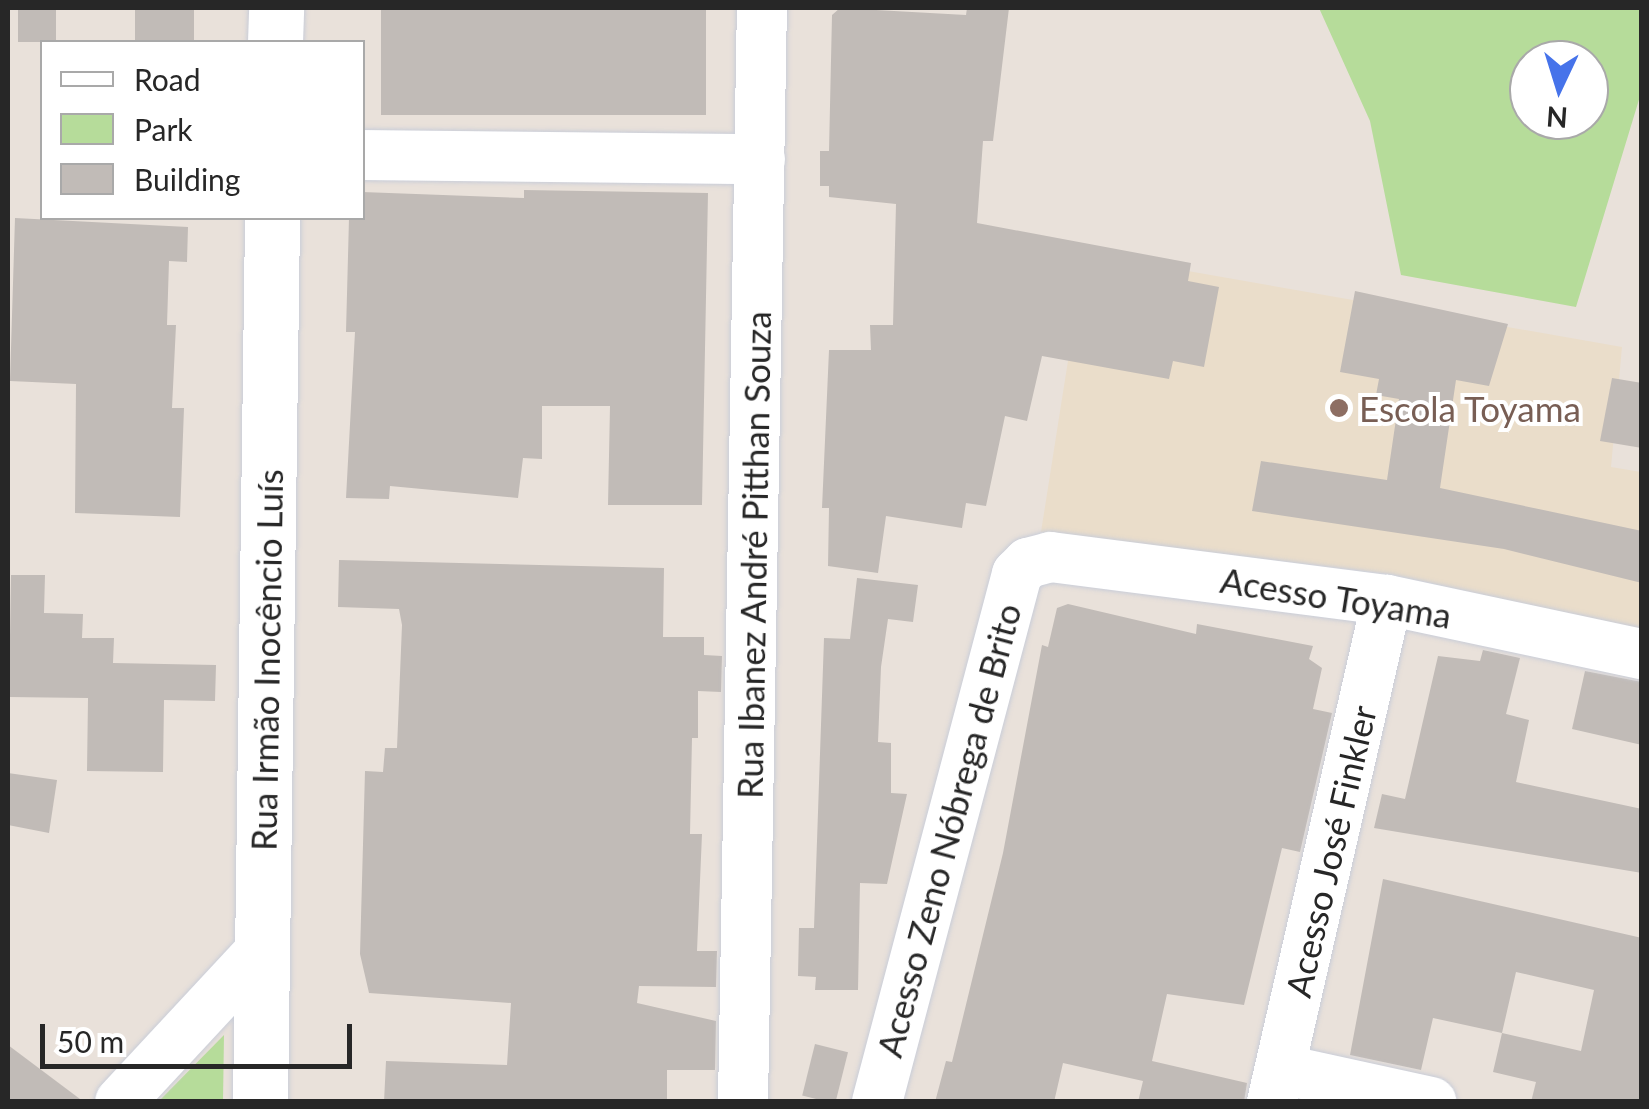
<!DOCTYPE html>
<meta charset="utf-8">
<style>
body{margin:0}
#map{position:relative;width:1649px;height:1109px;overflow:hidden;background:#e9e1da;font-family:Lato,sans-serif}
div>[style]{position:absolute}
.education>*{inset:0;background:#eaddca}
.green>*{inset:0;background:#b6dc9a}
.building>*{inset:0;background:#c1bbb7;transform-origin:0 0}
.roads{filter:drop-shadow(0 0 2px #c9cdd8) drop-shadow(0 0 2px #c9cdd8)}
.minor>*{height:50px;margin:-25px;padding:0 25px;transform-origin:25px;border-radius:25px;background:#fff}
.tertiary>*{height:55px;margin:-27.5px;padding:0 27.5px;transform-origin:27.5px;border-radius:27.5px;background:#fff}
.dots>*{width:28px;height:28px;translate:-50% -50%;box-sizing:border-box;border:5px solid #fff;border-radius:50%}
span{translate:-50% -50%;white-space:nowrap;text-align:center;line-height:1.15;-webkit-text-stroke:8px #fff;paint-order:stroke}
.education-label{font-size:35px;color:#785e54}
.left{translate:0 -50%;text-align:left}
.street-label{font-size:35px;color:#272727}
.frame{position:absolute;inset:0;border:10px solid #272727;pointer-events:none}
.legend{position:absolute;left:40px;top:40px;width:325px;height:180px;box-sizing:border-box;background:#fff;border:2px solid #a9a9a9;margin:0;padding:12px 18px;list-style:none;font-size:30px;color:#272727}
.legend li{display:flex;align-items:center;gap:20px;height:50px}
.legend b{width:50px;border:2px solid #a9a9a9}
.north{position:absolute;left:1509px;top:40px;width:100px;height:100px;box-sizing:border-box;background:#fff;border:2px solid #a9a9a9;border-radius:50%;rotate:184deg;font-size:28px;font-weight:700;line-height:40px;text-align:center;color:#272727}
.north::after{content:'';display:block;margin:auto;width:35px;height:45px;background:#4673ea;clip-path:polygon(50% 0,100% 100%,50% 72%,0 100%)}
.scale{position:absolute;left:40px;top:1024px;width:312px;height:45px;box-sizing:border-box;border:5px solid #272727;border-top:0;padding-left:12px;font-size:30px;line-height:35px;white-space:nowrap;color:#272727;-webkit-text-stroke:8px #fff;paint-order:stroke}
</style>
<div id="map">
<div class="education">
<div style="clip-path:polygon(1085px 253px,1622px 347px,1611px 467px,1641px 472px,1641px 630px,1391px 574px,1041px 532px)"></div>
</div>
<div class="green">
<div style="clip-path:polygon(evenodd,1319px 8px,1641px 8px,1641px 93px,1576px 307px,1401px 275px,1370px 121px,1319px 8px,1529px 60px,1589px 60px,1589px 120px,1529px 120px,1529px 60px)"></div>
<div style="clip-path:polygon(224px 1035px,223px 1101px,159px 1101px)"></div>
</div>
<div class="building">
<div style="left:18px;top:8px;width:38px;height:34px"></div>
<div style="left:135px;top:8px;width:59px;height:34px"></div>
<div style="left:381px;top:8px;width:325px;height:107px"></div>
<div style="clip-path:polygon(840px 8px,966px 15px,967px 8px,1009px 8px,993px 141px,983px 141px,977px 223px,1191px 263px,1188px 281px,1219px 287px,1204px 367px,1173px 361px,1169px 379px,1042px 356px,1027px 421px,1005px 416px,986px 506px,966px 503px,962px 528px,886px 516px,878px 573px,828px 566px,829px 508px,822px 508px,829px 350px,871px 350px,870px 325px,893px 325px,896px 204px,829px 197px,829px 186px,820px 186px,820px 151px,829px 151px,832px 15px)"></div>
<div style="clip-path:polygon(524px 190px,708px 193px,702px 505px,608px 505px,610px 406px,542px 406px,542px 459px,523px 458px,518px 498px,390px 486px,389px 499px,346px 498px,355px 332px,346px 332px,349px 218px,362px 218px,362px 192px,524px 198px)"></div>
<div style="clip-path:polygon(15px 218px,188px 227px,187px 262px,169px 261px,167px 325px,176px 325px,172px 408px,184px 408px,180px 517px,75px 513px,76px 384px,10px 381px)"></div>
<div style="clip-path:polygon(1355px 291px,1508px 324px,1489px 386px,1456px 380px,1440px 488px,1642px 531px,1642px 583px,1504px 549px,1252px 511px,1261px 461px,1387px 480px,1399px 399px,1376px 395px,1379px 379px,1340px 372px)"></div>
<div style="clip-path:polygon(1612px 378px,1642px 383px,1642px 448px,1600px 441px)"></div>
<div style="clip-path:polygon(339px 560px,664px 568px,663px 637px,704px 637px,704px 655px,722px 656px,721px 692px,698px 691px,698px 738px,692px 738px,690px 834px,702px 834px,697px 951px,717px 951px,716px 987px,639px 986px,637px 1003px,716px 1021px,715px 1070px,667px 1070px,667px 1102px,384px 1102px,386px 1061px,507px 1065px,511px 1003px,369px 993px,360px 954px,365px 771px,383px 772px,385px 748px,397px 748px,402px 625px,399px 609px,338px 607px)"></div>
<div style="clip-path:polygon(11px 575px,45px 575px,44px 613px,83px 614px,82px 638px,114px 638px,113px 663px,216px 665px,215px 701px,164px 700px,163px 772px,87px 771px,88px 698px,9px 697px)"></div>
<div style="clip-path:polygon(857px 578px,918px 585px,913px 622px,888px 619px,881px 667px,878px 742px,891px 743px,891px 793px,907px 794px,887px 884px,860px 883px,858px 990px,815px 990px,816px 977px,798px 976px,799px 928px,814px 928px,824px 638px,850px 639px)"></div>
<div style="clip-path:polygon(1068px 604px,1196px 634px,1197px 624px,1313px 646px,1309px 659px,1322px 668px,1313px 709px,1332px 713px,1300px 852px,1282px 848px,1244px 1005px,1167px 994px,1152px 1061px,1247px 1083px,1244px 1102px,1138px 1102px,1143px 1081px,1063px 1063px,1054px 1102px,935px 1102px,946px 1061px,952px 1062px,1003px 853px,1042px 645px,1048px 647px,1057px 608px)"></div>
<div style="clip-path:polygon(1483px 650px,1520px 658px,1506px 714px,1529px 720px,1516px 782px,1642px 809px,1642px 873px,1374px 828px,1382px 794px,1405px 799px,1438px 656px,1480px 661px)"></div>
<div style="clip-path:polygon(1585px 671px,1642px 682px,1642px 745px,1572px 729px)"></div>
<div style="clip-path:polygon(8px 773px,57px 780px,49px 833px,8px 825px)"></div>
<div style="clip-path:polygon(evenodd,1383px 879px,1642px 938px,1642px 1102px,1531px 1102px,1536px 1082px,1493px 1072px,1502px 1033px,1433px 1018px,1421px 1070px,1350px 1055px,1383px 879px,1516px 972px,1594px 990px,1581px 1051px,1502px 1033px,1516px 972px)"></div>
<div style="left:815px;top:1044px;width:34px;height:53px;rotate:14deg"></div>
<div style="clip-path:polygon(8px 1045px,84px 1102px,8px 1102px)"></div>
</div>
<div class="roads">
<div class="minor">
<div style="left:362px;top:155px;width:398px;rotate:0.6deg"></div>
<div style="left:1280px;top:1069px;width:155px;rotate:12.3deg"></div>
<div style="left:120px;top:1102px;width:209px;rotate:-47.1deg"></div>
<div style="left:743px;top:1102px;width:1094px;rotate:-89.01deg"></div>
<div style="left:877px;top:1102px;width:546px;rotate:-75.15deg"></div>
<div style="left:1017px;top:574px;width:16px;rotate:-45deg"></div>
<div style="left:1028px;top:563px;width:23px;rotate:-15deg"></div>
<div style="left:1050px;top:557px;width:340px;rotate:7.3deg"></div>
<div style="left:1387px;top:600px;width:261px;rotate:12deg"></div>
<div style="left:1272px;top:1102px;width:515px;rotate:-77.1deg"></div>
</div>
<div class="tertiary">
<div style="left:275px;top:42px;width:34px;rotate:-88deg"></div>
<div style="left:260px;top:1102px;width:884px;rotate:-89.22deg"></div>
</div>
</div>
<div class="dots">
<div style="left:1339px;top:408px;background:#8d6e63"></div>
</div>
<div class="education-label">
<span class="left" style="left:1359px;top:408px">Escola Toyama</span>
</div>
<div class="street-label">
<span style="left:753px;top:555px;rotate:-89deg">Rua Ibanez André Pitthan Souza</span>
<span style="left:1336px;top:597px;rotate:9deg">Acesso Toyama</span>
<span style="left:266px;top:660px;rotate:-89deg">Rua Irmão Inocêncio Luís</span>
<span style="left:948px;top:830px;rotate:-75deg">Acesso Zeno Nóbrega de Brito</span>
<span style="left:1330px;top:851px;rotate:-77deg">Acesso José Finkler</span>
</div>
<div class="frame"></div>
<ul class="legend">
<li><b style="height:12px;background:#fff"></b>Road</li>
<li><b style="height:28px;background:#b6dc9a"></b>Park</li>
<li><b style="height:28px;background:#c1bbb7"></b>Building</li>
</ul>
<div class="north">N</div>
<div class="scale">50 m</div>
</div>
